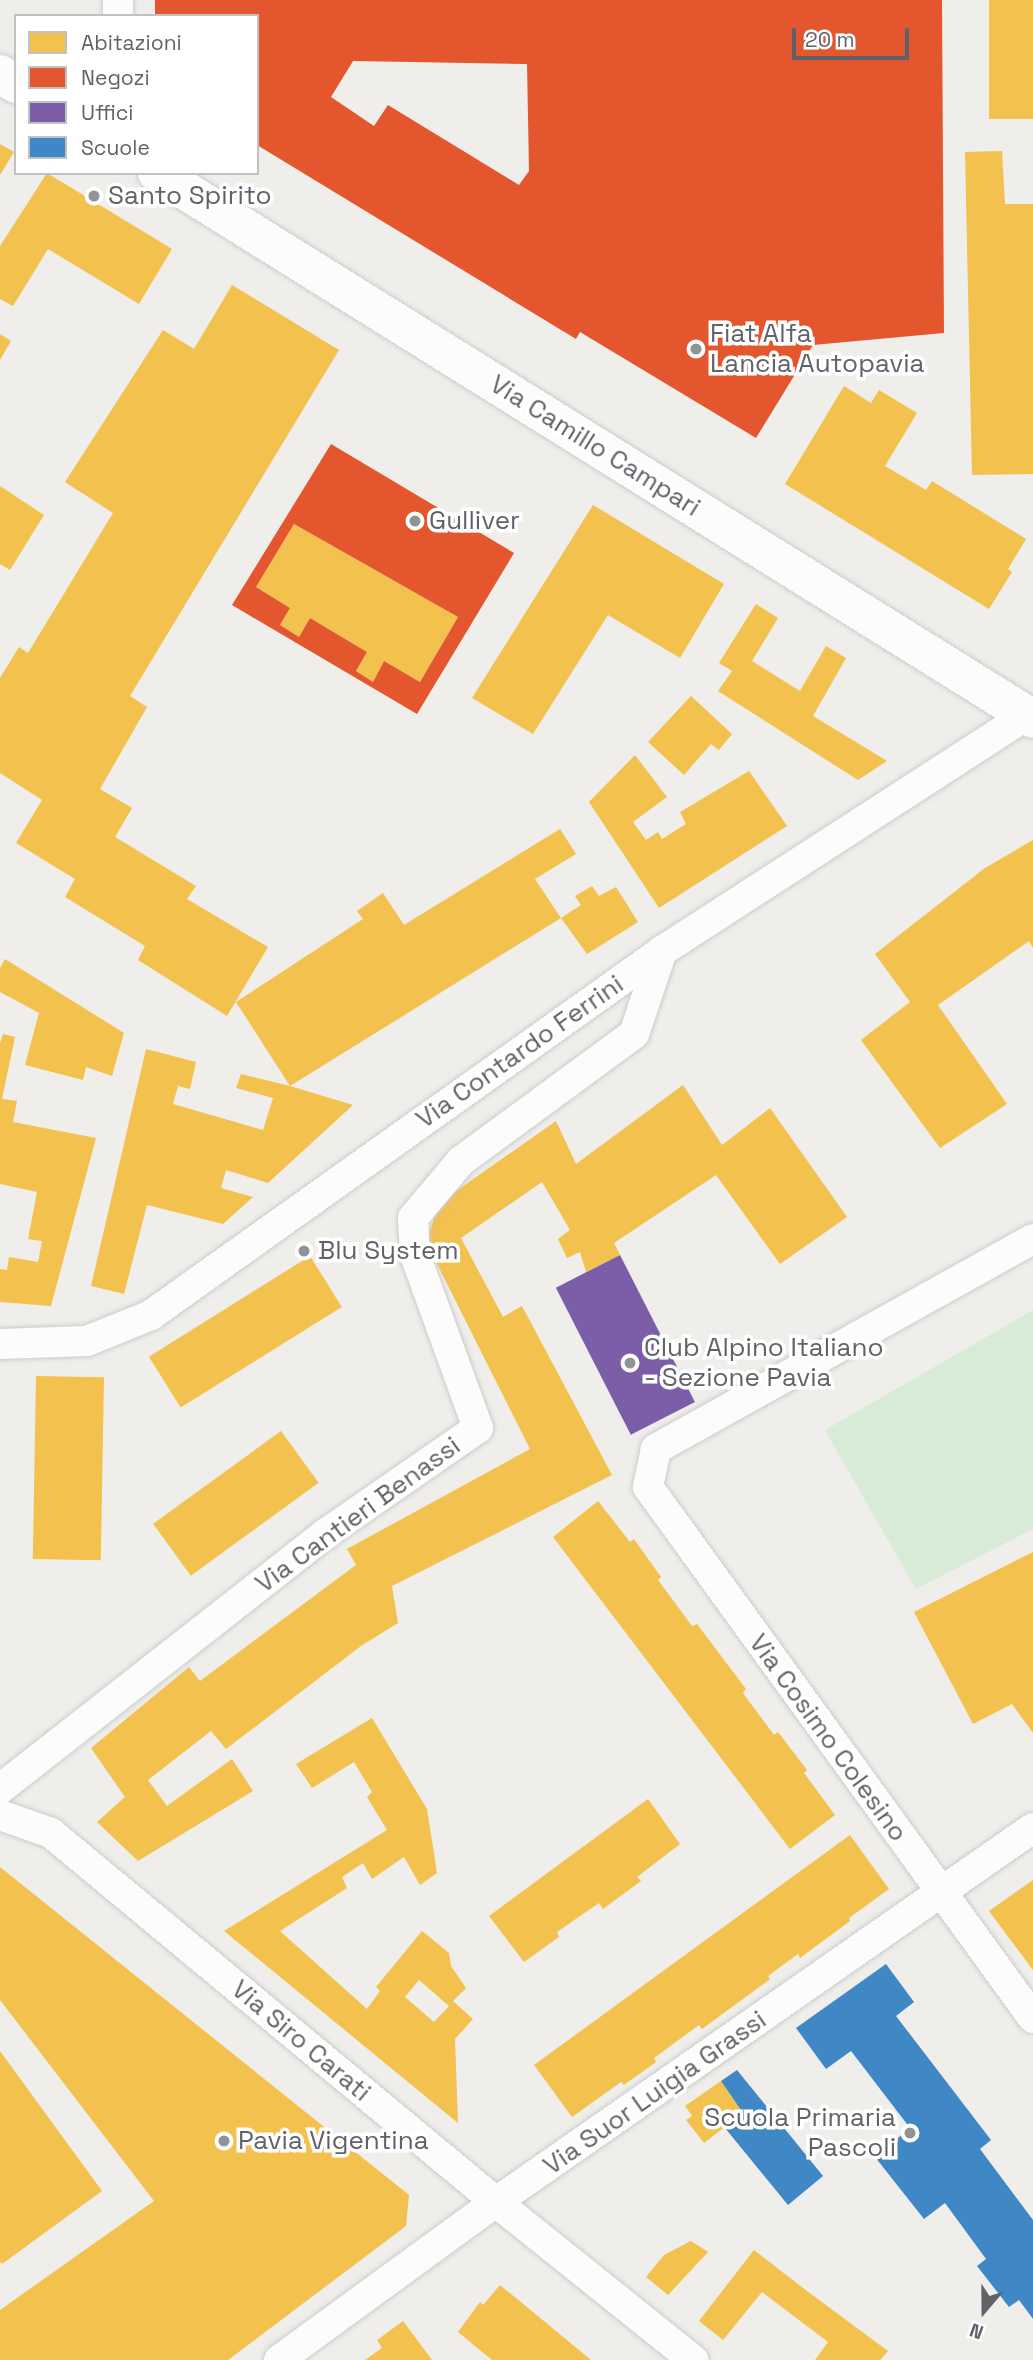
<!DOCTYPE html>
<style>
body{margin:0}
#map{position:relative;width:1033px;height:2360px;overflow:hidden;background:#efeeea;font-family:"Space Grotesk",sans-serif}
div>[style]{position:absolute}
.green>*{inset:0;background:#d8ebd6}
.homes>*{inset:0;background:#f2c14e;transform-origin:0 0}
.shops>*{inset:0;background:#e4572e}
.offices>*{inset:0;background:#7b5ea7;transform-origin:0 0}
.schools>*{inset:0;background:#3f88c5}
.roads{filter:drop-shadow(0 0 2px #cbcccc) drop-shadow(0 0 2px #cbcccc)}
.street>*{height:30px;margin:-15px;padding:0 15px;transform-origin:15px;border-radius:15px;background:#fdfcfc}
.secondary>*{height:38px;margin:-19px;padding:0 19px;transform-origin:19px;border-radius:19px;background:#fdfcfc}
.dots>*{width:19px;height:19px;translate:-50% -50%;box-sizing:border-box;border:4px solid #fff;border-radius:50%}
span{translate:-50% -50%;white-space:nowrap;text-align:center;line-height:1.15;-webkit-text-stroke:7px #fff;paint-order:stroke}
.poi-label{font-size:26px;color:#5f6368}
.left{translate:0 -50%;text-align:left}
.right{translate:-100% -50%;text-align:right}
.street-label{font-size:26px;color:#5f6368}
.legend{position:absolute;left:14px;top:14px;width:245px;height:161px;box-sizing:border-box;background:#fff;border:2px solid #bfc1c3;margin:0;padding:9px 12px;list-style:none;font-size:21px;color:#5f6368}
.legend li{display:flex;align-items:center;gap:14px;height:35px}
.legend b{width:35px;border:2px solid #bfc1c3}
.north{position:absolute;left:949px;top:2276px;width:70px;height:70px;-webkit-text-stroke:5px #fff;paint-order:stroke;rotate:200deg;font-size:19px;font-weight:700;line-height:28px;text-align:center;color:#5f6368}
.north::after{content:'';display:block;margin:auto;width:24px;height:32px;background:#5f6368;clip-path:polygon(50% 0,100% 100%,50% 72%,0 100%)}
.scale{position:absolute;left:792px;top:28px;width:117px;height:32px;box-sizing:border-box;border:4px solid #5f6368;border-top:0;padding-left:9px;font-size:21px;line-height:24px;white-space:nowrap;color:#5f6368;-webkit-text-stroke:5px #fff;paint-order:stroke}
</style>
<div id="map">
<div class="green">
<div style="clip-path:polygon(1033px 1310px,1033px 1529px,916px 1589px,825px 1430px)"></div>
</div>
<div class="homes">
<div style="left:989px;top:0;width:44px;height:119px"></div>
<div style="clip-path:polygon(0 144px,14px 152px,0 175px)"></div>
<div style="clip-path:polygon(1002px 151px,1005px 204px,1033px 204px,1033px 474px,972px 475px,965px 152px)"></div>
<div style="clip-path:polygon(47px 173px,172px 249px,139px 304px,48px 249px,13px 306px,0 299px,0 246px)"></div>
<div style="clip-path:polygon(232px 285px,339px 350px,130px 696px,147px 707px,100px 789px,132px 808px,115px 837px,196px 886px,187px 899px,268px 947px,227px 1016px,138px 960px,145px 946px,65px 897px,75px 879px,16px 843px,42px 800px,0 773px,0 678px,19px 647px,28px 653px,113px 513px,65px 482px,163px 330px,194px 349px)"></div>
<div style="clip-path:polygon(0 334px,11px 341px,0 360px)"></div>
<div style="clip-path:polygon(844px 386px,871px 403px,879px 390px,917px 413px,885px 466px,926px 490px,932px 481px,1026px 539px,1008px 569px,1012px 572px,989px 609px,785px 484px)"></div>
<div style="clip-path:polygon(0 486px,44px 515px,10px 570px,0 564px)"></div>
<div style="clip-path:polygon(593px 505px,724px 584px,680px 658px,608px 615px,533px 734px,472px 698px)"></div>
<div style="clip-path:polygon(294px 524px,458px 617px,420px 682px,384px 661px,373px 682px,356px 671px,367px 652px,310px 618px,299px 637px,280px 625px,290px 608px,256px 587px)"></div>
<div style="clip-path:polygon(756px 604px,778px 618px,752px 661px,800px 691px,826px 646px,846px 658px,813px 716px,887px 761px,858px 780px,718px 691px,732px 671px,719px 663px)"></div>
<div style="clip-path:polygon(691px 696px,732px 734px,719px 750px,711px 744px,684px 775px,648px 742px)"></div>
<div style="clip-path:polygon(635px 755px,667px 797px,633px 822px,646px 840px,658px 832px,662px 839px,686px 824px,680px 812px,749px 771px,787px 826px,659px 908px,589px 802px)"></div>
<div style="clip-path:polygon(560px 829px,576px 854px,535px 879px,561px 918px,290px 1086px,353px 1105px,268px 1183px,226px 1170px,221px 1188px,253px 1197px,223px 1224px,147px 1205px,124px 1294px,91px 1286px,146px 1049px,196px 1062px,190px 1089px,178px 1086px,173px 1104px,263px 1130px,273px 1098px,236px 1088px,241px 1074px,290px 1086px,236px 1002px,363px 919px,357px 911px,383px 893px,404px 925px)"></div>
<div style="clip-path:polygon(1033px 840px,1033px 948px,1029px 941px,938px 1005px,1007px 1104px,940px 1148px,861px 1040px,910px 1002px,875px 954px,985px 868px)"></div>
<div style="clip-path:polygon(592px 886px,599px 896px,616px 887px,638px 922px,587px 954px,561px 918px,581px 905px,575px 896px)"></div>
<div style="clip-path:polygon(5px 959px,124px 1033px,112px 1076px,86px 1067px,83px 1080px,25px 1065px,39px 1013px,0 992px,0 968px)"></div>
<div style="clip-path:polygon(3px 1034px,15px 1037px,2px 1099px,17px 1101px,13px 1122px,96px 1138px,51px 1306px,0 1302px,0 1269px,7px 1270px,9px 1257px,38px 1262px,42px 1241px,28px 1239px,37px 1192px,0 1184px,0 1043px)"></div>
<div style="clip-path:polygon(683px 1085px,722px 1145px,770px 1108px,847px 1217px,780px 1264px,716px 1175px,614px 1243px,620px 1255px,586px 1272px,580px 1252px,567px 1258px,558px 1239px,570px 1230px,542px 1182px,461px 1238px,503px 1317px,522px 1306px,612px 1475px,392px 1586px,398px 1623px,361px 1646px,226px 1749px,211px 1731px,148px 1780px,167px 1806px,232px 1759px,253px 1791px,138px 1861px,97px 1822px,125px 1797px,91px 1748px,189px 1667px,200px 1681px,356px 1565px,347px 1549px,530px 1449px,426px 1242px,439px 1203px,556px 1121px,576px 1164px)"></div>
<div style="left:310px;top:1256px;width:60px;height:190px;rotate:58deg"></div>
<div style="left:36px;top:1376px;width:68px;height:183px;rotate:1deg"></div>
<div style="left:281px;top:1431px;width:64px;height:158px;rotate:54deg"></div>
<div style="clip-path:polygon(598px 1501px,630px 1542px,634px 1539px,661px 1577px,658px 1580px,692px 1626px,697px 1624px,746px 1689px,743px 1693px,774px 1735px,778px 1732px,807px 1770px,804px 1773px,835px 1815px,790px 1849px,553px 1537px)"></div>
<div style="clip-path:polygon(1033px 1552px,1033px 1733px,1012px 1704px,973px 1724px,914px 1612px)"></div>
<div style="clip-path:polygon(evenodd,372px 1718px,427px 1809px,437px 1873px,420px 1885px,404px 1857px,372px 1879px,363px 1863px,342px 1877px,347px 1888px,280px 1931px,367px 2009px,380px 1991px,376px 1987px,422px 1931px,449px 1953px,451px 1966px,466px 1988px,453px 2001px,473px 2019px,455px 2039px,458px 2123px,224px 1931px,387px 1830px,367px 1797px,372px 1792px,354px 1762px,312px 1788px,296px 1764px,372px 1718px,419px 1980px,449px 2006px,434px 2022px,405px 1997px,419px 1980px)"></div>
<div style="clip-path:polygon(648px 1799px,680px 1844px,637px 1877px,641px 1881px,603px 1909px,599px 1903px,557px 1932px,559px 1937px,524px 1962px,489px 1916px)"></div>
<div style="clip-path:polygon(850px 1835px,889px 1889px,849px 1918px,850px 1921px,800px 1958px,798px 1954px,768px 1976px,770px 1979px,702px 2029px,699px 2025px,654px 2058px,656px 2062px,624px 2085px,621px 2082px,572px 2117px,534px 2065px)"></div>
<div style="clip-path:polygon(0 1867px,409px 2195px,406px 2226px,228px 2360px,0 2360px,0 2310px,154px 2201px,0 2000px)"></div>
<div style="clip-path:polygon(1033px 1880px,1033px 1970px,989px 1911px)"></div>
<div style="clip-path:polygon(0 2051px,102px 2191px,2px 2264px,0 2262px)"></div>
<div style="clip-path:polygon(721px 2081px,743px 2113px,704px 2143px,686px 2120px,692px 2116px,685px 2106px)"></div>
<div style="clip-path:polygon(691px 2241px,708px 2252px,668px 2295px,646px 2277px,664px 2255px)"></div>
<div style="clip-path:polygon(754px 2250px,807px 2291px,888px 2351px,880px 2360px,815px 2360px,828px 2342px,762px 2292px,723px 2340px,699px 2321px)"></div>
<div style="clip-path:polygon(500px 2285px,533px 2312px,591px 2360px,492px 2360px,458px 2332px,480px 2302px,483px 2305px)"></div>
<div style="clip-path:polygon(403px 2321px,432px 2360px,365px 2360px,382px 2348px,377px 2340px)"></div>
</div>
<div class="shops">
<div style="clip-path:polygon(evenodd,155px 0,942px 0,944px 333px,813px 345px,756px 438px,580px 332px,576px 339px,257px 145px,257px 16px,155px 16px,155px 0,353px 61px,527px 64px,529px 171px,519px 185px,388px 105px,374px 126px,331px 97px,353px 61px)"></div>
<div style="clip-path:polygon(evenodd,331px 444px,514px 553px,417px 714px,232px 605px,331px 444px,294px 524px,458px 617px,420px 682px,384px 661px,373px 682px,356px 671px,367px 652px,310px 618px,299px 637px,280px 625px,290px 608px,256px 587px,294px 524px)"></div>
</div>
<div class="offices">
<div style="left:620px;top:1255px;width:165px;height:72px;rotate:63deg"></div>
</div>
<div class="schools">
<div style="clip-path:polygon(886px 1964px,914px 2002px,896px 2016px,991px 2140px,980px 2149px,1033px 2220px,1033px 2319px,1019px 2300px,1009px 2307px,977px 2266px,986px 2259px,945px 2203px,924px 2219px,875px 2157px,910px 2128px,851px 2051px,826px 2069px,796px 2028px)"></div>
<div style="clip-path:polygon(737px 2070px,823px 2176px,788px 2205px,725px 2128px,743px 2113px,721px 2081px)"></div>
</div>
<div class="roads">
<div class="street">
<div style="left:118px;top:0;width:16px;rotate:90deg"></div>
<div style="left:1033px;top:1239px;width:432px;rotate:150.9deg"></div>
<div style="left:656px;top:1449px;width:39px;rotate:102deg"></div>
<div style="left:648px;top:1487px;width:656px;rotate:54.06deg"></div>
<div style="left:0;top:1344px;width:87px;rotate:-2deg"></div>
<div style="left:87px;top:1341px;width:69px;rotate:-22.1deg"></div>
<div style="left:151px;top:1315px;width:627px;rotate:-35.46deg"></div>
<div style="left:662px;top:951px;width:435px;rotate:-32.9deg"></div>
<div style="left:0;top:1789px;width:413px;rotate:-38.1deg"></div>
<div style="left:325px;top:1534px;width:186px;rotate:-34.7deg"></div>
<div style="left:478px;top:1428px;width:184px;rotate:-110deg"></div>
<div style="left:415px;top:1255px;width:37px;rotate:-93deg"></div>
<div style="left:413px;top:1218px;width:75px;rotate:-49.9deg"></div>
<div style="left:461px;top:1161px;width:215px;rotate:-36.3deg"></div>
<div style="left:634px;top:1034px;width:88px;rotate:-71.4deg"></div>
<div style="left:0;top:1815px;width:54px;rotate:19.4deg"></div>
<div style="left:51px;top:1833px;width:578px;rotate:39.67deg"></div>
<div style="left:496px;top:2202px;width:253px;rotate:38.7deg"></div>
<div style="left:279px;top:2360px;width:268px;rotate:-36.1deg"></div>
<div style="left:496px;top:2202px;width:654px;rotate:-34.86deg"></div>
</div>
<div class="secondary">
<div style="left:0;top:74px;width:19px;rotate:32deg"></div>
<div style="left:157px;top:173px;width:1032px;rotate:31.93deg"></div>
</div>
</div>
<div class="dots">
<div style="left:94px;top:196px;background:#919496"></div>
<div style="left:696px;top:349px;background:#919496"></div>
<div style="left:415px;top:521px;background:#919496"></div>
<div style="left:304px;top:1251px;background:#919496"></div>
<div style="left:630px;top:1363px;background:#919496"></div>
<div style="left:910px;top:2133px;background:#919496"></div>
<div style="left:224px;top:2141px;background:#919496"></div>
</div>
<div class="poi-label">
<span class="left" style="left:108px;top:196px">Santo Spirito</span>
<span class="left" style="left:710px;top:349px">Fiat Alfa<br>Lancia Autopavia</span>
<span class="left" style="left:429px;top:521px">Gulliver</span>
<span class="left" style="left:318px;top:1251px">Blu System</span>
<span class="left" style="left:644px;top:1363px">Club Alpino Italiano<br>- Sezione Pavia</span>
<span class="right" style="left:896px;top:2133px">Scuola Primaria<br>Pascoli</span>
<span class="left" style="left:238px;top:2141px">Pavia Vigentina</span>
</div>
<div class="street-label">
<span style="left:595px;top:446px;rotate:32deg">Via Camillo Campari</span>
<span style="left:520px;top:1052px;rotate:-35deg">Via Contardo Ferrini</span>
<span style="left:358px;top:1515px;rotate:-36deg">Via Cantieri Benassi</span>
<span style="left:828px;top:1738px;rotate:54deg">Via Cosimo Colesino</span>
<span style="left:301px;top:2041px;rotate:40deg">Via Siro Carati</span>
<span style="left:655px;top:2093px;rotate:-35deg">Via Suor Luigia Grassi</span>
</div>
<ul class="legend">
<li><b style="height:19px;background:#f2c14e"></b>Abitazioni</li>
<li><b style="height:19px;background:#e4572e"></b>Negozi</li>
<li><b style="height:19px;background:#7b5ea7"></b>Uffici</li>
<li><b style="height:19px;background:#3f88c5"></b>Scuole</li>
</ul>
<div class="north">N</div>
<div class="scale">20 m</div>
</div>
